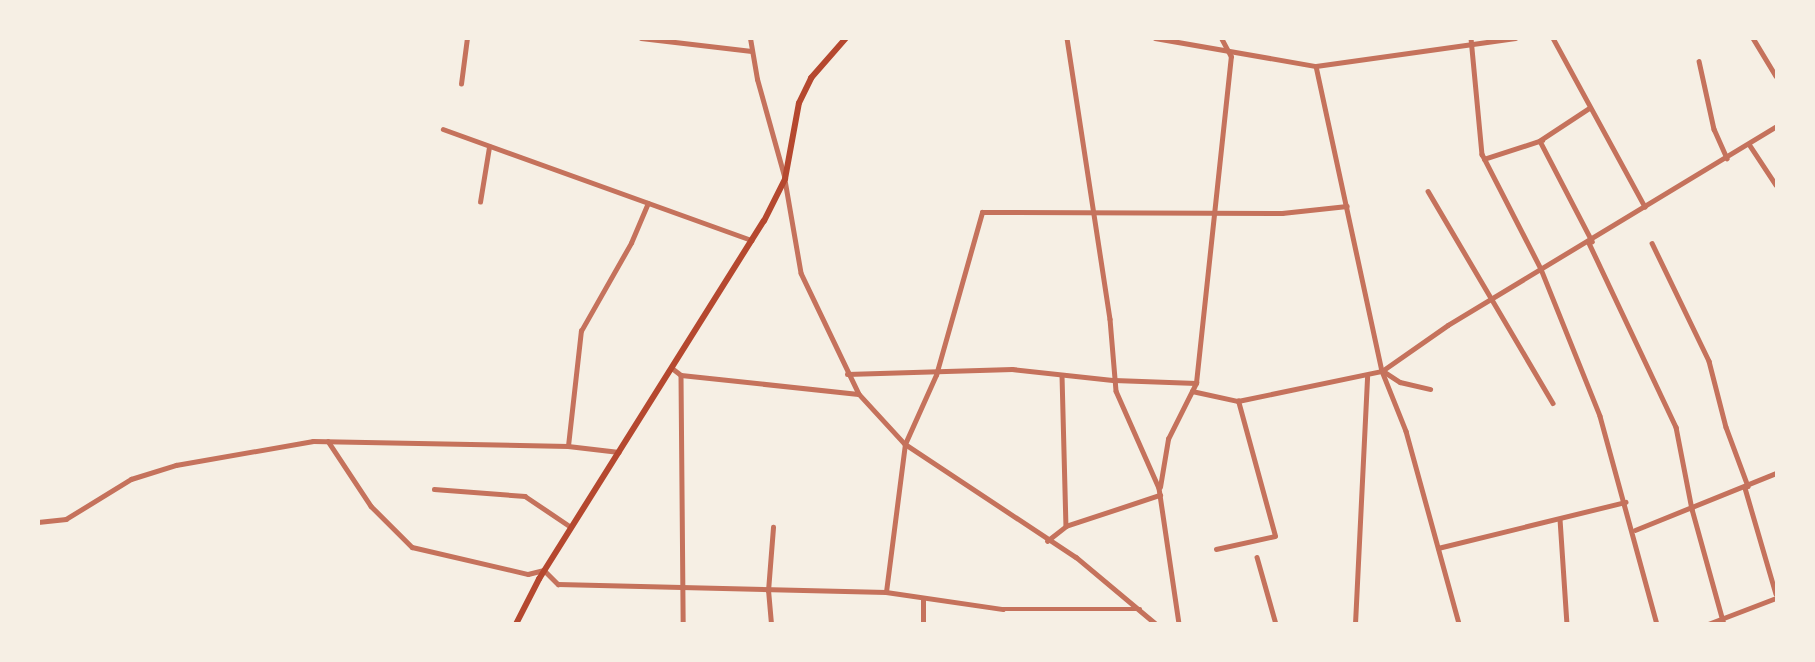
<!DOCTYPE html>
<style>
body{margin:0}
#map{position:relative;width:1815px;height:662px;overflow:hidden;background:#f6efe4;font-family:"Open Sans",sans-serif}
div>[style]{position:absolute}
.minor>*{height:4.5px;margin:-2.25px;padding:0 2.25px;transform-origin:2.25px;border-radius:2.25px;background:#c5725c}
.tertiary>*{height:5px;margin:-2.5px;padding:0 2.5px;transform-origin:2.5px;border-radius:2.5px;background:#c5725c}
.primary>*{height:6px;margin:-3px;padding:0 3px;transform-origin:3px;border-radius:3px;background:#b5482f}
span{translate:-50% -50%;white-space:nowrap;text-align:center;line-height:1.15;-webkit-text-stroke:6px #f6efe4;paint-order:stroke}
.frame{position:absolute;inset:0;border:40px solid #f6efe4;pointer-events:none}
</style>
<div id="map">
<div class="minor">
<div style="left:641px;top:38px;width:111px;rotate:6.7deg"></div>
<div style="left:1067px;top:38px;width:284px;rotate:81.3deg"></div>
<div style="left:1110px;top:319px;width:72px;rotate:85.2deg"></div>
<div style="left:1116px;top:391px;width:106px;rotate:66.1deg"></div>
<div style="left:1159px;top:488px;width:137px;rotate:81.6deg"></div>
<div style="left:1155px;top:38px;width:163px;rotate:9.9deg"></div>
<div style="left:1316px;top:66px;width:201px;rotate:-8deg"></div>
<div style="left:1471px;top:38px;width:117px;rotate:84.6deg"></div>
<div style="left:1482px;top:154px;width:129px;rotate:62.8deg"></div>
<div style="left:1541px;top:269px;width:158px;rotate:68.1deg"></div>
<div style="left:1600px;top:416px;width:216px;rotate:74.7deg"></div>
<div style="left:1553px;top:38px;width:192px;rotate:61.4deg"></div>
<div style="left:1753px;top:38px;width:44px;rotate:58.8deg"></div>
<div style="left:1699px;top:61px;width:70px;rotate:77.6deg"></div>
<div style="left:1714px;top:129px;width:32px;rotate:66deg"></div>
<div style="left:1316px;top:66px;width:312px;rotate:77.8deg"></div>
<div style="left:1382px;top:371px;width:65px;rotate:68.2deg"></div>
<div style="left:1406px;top:431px;width:200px;rotate:74.6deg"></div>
<div style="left:461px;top:84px;width:46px;rotate:-82.6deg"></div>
<div style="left:1590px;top:108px;width:60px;rotate:146.6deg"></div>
<div style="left:1540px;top:141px;width:113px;rotate:62.5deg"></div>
<div style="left:443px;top:129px;width:328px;rotate:19.8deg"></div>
<div style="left:1749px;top:144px;width:49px;rotate:56.6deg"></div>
<div style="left:1484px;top:159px;width:61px;rotate:-18.1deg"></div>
<div style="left:785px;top:180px;width:94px;rotate:80.2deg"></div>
<div style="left:801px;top:273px;width:134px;rotate:64.4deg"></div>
<div style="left:859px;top:394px;width:68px;rotate:47.4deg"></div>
<div style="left:905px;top:444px;width:205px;rotate:33.5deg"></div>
<div style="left:1076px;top:557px;width:104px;rotate:39.9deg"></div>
<div style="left:1428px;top:191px;width:246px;rotate:59.5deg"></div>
<div style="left:480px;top:202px;width:56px;rotate:-80.7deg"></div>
<div style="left:1589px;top:243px;width:204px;rotate:64.7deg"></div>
<div style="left:1676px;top:427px;width:84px;rotate:79deg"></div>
<div style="left:1692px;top:509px;width:119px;rotate:74.5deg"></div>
<div style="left:1652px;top:243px;width:131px;rotate:64.2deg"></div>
<div style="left:1709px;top:361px;width:68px;rotate:75.6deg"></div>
<div style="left:1726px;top:427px;width:63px;rotate:69.6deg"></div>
<div style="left:672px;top:368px;width:11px;rotate:38deg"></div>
<div style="left:681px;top:375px;width:249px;rotate:89.5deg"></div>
<div style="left:1383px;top:371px;width:20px;rotate:33deg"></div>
<div style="left:1400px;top:382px;width:31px;rotate:13deg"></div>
<div style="left:847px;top:374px;width:165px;rotate:-1.7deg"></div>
<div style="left:1012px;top:369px;width:103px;rotate:6.2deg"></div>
<div style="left:1114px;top:380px;width:82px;rotate:2.1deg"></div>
<div style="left:681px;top:375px;width:178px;rotate:6.1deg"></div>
<div style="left:1062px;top:375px;width:151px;rotate:88.5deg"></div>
<div style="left:1192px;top:391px;width:47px;rotate:12.3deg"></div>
<div style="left:1238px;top:401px;width:147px;rotate:-11.8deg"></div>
<div style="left:1382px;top:371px;width:80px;rotate:-34.9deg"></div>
<div style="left:1448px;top:325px;width:384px;rotate:-31.2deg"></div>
<div style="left:328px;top:441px;width:78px;rotate:56.5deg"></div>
<div style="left:371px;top:506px;width:58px;rotate:45deg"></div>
<div style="left:412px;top:547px;width:119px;rotate:13.1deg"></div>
<div style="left:528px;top:574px;width:16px;rotate:-14deg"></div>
<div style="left:544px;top:570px;width:20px;rotate:45deg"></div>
<div style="left:558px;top:584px;width:328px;rotate:1.4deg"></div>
<div style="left:886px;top:592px;width:118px;rotate:8.3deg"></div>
<div style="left:1003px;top:609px;width:137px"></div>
<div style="left:568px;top:446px;width:116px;rotate:-83.6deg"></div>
<div style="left:581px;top:331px;width:101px;rotate:-60.4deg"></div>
<div style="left:631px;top:243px;width:43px;rotate:-67deg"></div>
<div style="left:1160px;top:487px;width:49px;rotate:-80.5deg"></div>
<div style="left:1168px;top:439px;width:63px;rotate:-63.4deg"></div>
<div style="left:1196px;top:383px;width:328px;rotate:-83.9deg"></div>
<div style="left:1231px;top:57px;width:21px;rotate:-118deg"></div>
<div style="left:1745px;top:488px;width:110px;rotate:73.7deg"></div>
<div style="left:434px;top:489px;width:91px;rotate:4.4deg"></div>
<div style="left:525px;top:496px;width:55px;rotate:34deg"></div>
<div style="left:1560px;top:519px;width:105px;rotate:86.2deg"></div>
<div style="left:38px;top:522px;width:28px;rotate:-6deg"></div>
<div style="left:66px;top:519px;width:76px;rotate:-31.6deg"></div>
<div style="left:131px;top:479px;width:47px;rotate:-17.3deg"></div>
<div style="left:176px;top:465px;width:139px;rotate:-9.9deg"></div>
<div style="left:313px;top:441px;width:255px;rotate:1.1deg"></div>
<div style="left:568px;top:446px;width:51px;rotate:6.7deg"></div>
<div style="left:1635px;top:530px;width:152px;rotate:-22deg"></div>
<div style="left:1047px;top:541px;width:24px;rotate:-38deg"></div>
<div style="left:1066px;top:526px;width:99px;rotate:-18.3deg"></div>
<div style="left:1438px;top:548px;width:193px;rotate:-13.8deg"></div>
<div style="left:1216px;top:549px;width:60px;rotate:-12.4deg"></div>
<div style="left:1275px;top:536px;width:140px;rotate:-105.3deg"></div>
<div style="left:1257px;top:557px;width:70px;rotate:74.2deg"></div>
<div style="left:886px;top:592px;width:149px;rotate:-82.7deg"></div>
<div style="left:905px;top:444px;width:76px;rotate:-65.8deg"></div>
<div style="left:936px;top:375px;width:169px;rotate:-74.2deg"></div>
<div style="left:982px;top:212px;width:300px;rotate:0.2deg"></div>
<div style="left:1282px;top:213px;width:65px;rotate:-6.1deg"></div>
<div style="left:771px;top:624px;width:33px;rotate:-95deg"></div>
<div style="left:768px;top:591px;width:64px;rotate:-85.5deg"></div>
<div style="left:923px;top:624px;width:24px;rotate:-90deg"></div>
<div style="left:1355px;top:624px;width:247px;rotate:-87.2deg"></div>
<div style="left:1708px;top:624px;width:73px;rotate:-20.9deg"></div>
</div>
<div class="tertiary">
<div style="left:750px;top:38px;width:42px;rotate:80.3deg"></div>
<div style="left:757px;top:79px;width:101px;rotate:74.4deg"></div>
</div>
<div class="primary">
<div style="left:516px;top:624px;width:51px;rotate:-62.9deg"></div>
<div style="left:539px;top:579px;width:423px;rotate:-57.9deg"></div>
<div style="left:764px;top:221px;width:47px;rotate:-63.4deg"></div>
<div style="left:785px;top:179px;width:77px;rotate:-79.6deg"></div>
<div style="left:799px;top:103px;width:28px;rotate:-64deg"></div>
<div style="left:811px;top:78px;width:53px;rotate:-48.8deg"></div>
</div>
<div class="frame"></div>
</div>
